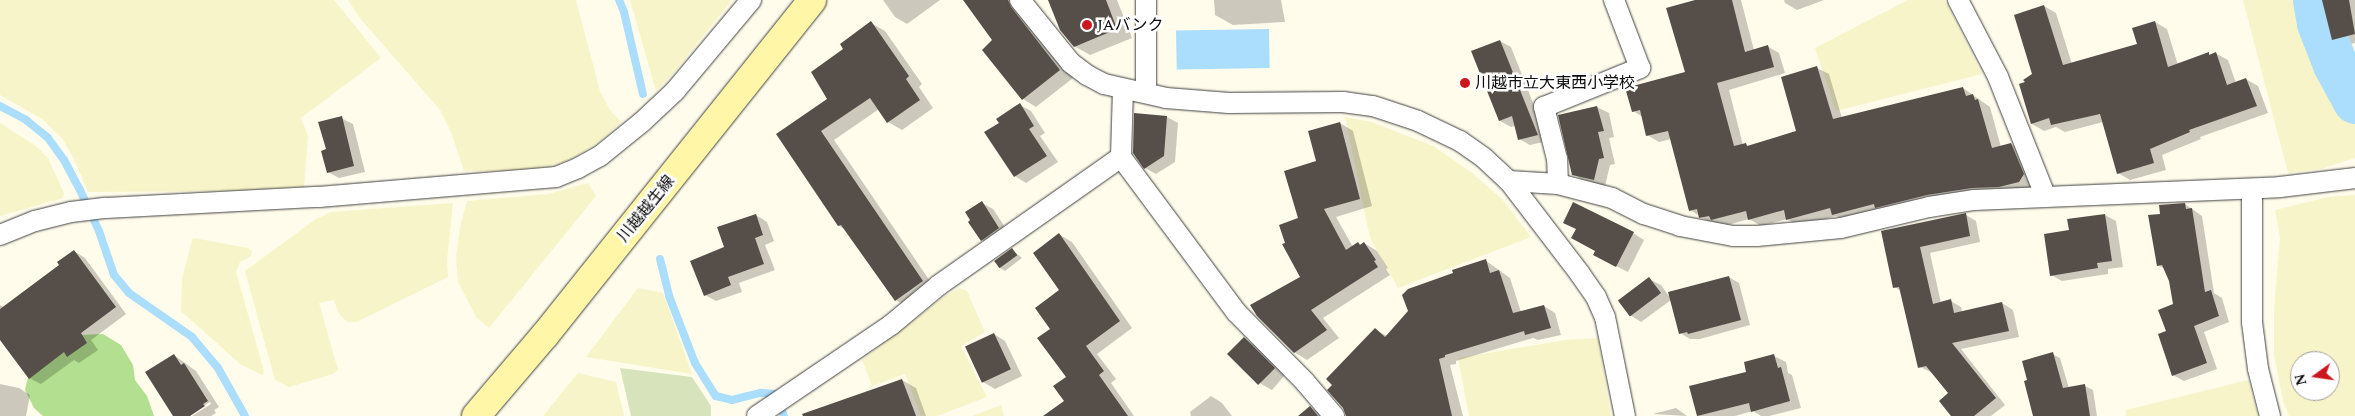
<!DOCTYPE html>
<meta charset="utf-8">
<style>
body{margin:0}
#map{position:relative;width:2355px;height:416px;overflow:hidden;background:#fffcec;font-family:Spectral,"Noto Sans JP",serif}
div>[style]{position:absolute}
.farmland>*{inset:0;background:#f8f4c9}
.forest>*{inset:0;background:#b3e090}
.cemetery>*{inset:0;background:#d6e3bb}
.water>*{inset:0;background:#abddfc;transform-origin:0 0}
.shadow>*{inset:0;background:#0003}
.stream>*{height:8px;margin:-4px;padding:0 4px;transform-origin:4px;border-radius:4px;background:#abddfc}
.river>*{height:45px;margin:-22.5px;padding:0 22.5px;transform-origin:22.5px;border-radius:22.5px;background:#abddfc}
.building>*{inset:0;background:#564e48;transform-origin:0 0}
.roads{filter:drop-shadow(0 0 1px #404040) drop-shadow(0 0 1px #404040)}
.street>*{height:20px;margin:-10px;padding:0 10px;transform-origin:10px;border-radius:10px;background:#fff}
.secondary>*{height:28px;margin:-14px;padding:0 14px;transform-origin:14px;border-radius:14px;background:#fff6a7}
.dots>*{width:14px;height:14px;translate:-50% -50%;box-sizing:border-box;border:2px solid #fff;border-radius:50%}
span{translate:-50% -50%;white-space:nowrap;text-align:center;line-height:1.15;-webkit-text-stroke:5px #fff;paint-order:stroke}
.poi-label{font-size:16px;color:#0d0d0d}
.left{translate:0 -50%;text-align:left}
.street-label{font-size:16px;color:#0d0d0d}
.north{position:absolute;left:2290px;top:351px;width:50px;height:50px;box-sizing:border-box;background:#fff;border:1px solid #9e9e9e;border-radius:50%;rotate:256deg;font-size:14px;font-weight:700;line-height:20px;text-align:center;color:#0d0d0d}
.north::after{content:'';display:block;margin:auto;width:18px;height:22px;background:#ca181e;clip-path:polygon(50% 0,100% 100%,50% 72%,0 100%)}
</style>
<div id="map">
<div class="farmland">
<div style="clip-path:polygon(0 0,334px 0,381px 58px,301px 118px,308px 136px,304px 187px,249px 191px,88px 192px,74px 159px,62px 138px,42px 119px,0 95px)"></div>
<div style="clip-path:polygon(348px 0,576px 0,600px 91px,610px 110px,621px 122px,603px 139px,574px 158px,551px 166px,521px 171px,464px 171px,451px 132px,440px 110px,359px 17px)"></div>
<div style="clip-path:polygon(630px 0,732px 0,671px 76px,656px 91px)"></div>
<div style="clip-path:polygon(1908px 0,1945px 0,1982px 74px,1836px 111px,1815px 48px)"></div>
<div style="clip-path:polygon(2243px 0,2307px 0,2324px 54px,2355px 112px,2355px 158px,2321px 169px,2288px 173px)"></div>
<div style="clip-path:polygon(1345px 117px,1372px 122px,1433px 146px,1471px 172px,1502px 199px,1531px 237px,1398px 288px,1370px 238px)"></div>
<div style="clip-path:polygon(0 123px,36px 146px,48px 158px,64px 193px,63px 198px,0 216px)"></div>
<div style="clip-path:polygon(588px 183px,596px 196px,489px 328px,476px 317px,458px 282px,456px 258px,460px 227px,467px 201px,548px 194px)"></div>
<div style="clip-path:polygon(evenodd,2355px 195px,2355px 416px,2289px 416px,2283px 401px,2274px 355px,2274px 311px,2280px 237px,2275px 210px,2328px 197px,2355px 195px,2300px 361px,2330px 361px,2330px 391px,2300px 391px,2300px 361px)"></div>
<div style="clip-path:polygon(453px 203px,447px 261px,448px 277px,357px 322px,347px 322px,339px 314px,334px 300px,319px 303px,338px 370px,333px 374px,289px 387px,275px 380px,245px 271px,316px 219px,331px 212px)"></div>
<div style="clip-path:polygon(194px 238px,248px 248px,252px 251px,251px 256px,240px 262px,236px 272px,264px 371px,262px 375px,240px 364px,181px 311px,182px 279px,192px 240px)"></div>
<div style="clip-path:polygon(638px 288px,663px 293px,692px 374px,586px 357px)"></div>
<div style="clip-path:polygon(960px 288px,967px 291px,985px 332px,961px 346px,987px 397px,937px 416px,921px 416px,905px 374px,872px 386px,862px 360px,945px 296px)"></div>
<div style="clip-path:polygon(1598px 338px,1611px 416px,1469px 416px,1458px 358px,1565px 340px)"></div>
<div style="clip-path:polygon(578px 373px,616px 382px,624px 416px,543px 416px)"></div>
<div style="clip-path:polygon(2248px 380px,2258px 416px,2126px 416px,2126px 410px)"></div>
<div style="clip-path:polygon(1001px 405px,1004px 416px,972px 416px)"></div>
</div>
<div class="forest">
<div style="clip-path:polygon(103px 334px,121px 345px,133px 365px,135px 380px,147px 396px,154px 416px,43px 416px,34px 408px,25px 390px,30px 368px,79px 335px)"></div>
</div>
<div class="cemetery">
<div style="clip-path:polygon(620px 368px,692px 377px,711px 406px,711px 416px,631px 416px)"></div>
</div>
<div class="water">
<div style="left:1269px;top:29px;width:39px;height:93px;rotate:89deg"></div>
</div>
<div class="shadow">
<div style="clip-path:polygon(883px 0,940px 0,907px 24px,895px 17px)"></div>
<div style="clip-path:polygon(964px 0,1016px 0,1024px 16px,1073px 78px,1036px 107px,1023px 99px,994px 41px)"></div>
<div style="clip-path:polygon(1049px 0,1117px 0,1132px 38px,1090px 55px,1074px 46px)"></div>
<div style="clip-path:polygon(1214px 0,1281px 0,1285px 22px,1233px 25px,1215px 15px)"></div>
<div style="clip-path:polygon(1699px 0,1741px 0,1754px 50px,1767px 46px,1779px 53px,1785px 73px,1729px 90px,1743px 145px,1750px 146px,1797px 132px,1817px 68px,1829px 74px,1842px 118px,1963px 88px,1990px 107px,2001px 147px,2011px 144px,2023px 151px,2035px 181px,2031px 188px,1845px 221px,1836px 216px,1799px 226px,1787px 219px,1761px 226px,1749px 219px,1724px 226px,1718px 223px,1712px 224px,1690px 210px,1671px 139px,1659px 142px,1647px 135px,1643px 117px,1633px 111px,1686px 73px)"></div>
<div style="clip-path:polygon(1784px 0,1824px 0,1797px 10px,1785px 3px)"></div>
<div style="clip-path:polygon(2323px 0,2355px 0,2355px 43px,2344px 46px,2333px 39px)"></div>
<div style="clip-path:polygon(2044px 6px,2056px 13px,2072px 64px,2138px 45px,2155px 22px,2167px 29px,2178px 65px,2215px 53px,2228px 60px,2236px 83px,2246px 79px,2258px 86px,2268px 113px,2200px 137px,2201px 139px,2162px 155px,2166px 170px,2130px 180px,2118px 173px,2103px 122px,2065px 132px,2056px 127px,2044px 131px,2032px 124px,2026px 83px,2034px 74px)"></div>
<div style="clip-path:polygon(871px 23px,885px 31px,922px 84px,919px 87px,933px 108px,902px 130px,888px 122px,879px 109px,834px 140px,936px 290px,909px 308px,896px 300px,846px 230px,839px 226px,778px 134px,829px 100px,845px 49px)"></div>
<div style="clip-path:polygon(1500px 41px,1511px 47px,1548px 141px,1530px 145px,1519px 139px,1516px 125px,1511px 127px,1500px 121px)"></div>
<div style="clip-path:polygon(1020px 105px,1031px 111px,1045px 133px,1040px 136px,1058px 162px,1026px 183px,1015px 176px,986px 133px,1000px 123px)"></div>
<div style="clip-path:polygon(1597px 107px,1609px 113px,1614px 137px,1609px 138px,1615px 164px,1610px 165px,1605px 186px,1584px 181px,1573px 174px)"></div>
<div style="clip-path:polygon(1135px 115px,1167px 117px,1178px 123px,1175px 162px,1156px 174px,1145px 168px)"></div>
<div style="clip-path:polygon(341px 118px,353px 124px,365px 172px,339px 178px,328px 172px,327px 150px)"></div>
<div style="clip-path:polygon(1340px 123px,1353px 131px,1372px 206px,1336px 217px,1353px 247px,1364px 243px,1377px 251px,1388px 268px,1386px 269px,1390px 275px,1323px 318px,1339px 338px,1307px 360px,1294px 352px,1302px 277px,1299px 219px,1318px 162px)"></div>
<div style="clip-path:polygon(982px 203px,993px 209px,1010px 235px,993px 247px,982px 240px)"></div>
<div style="clip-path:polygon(2185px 204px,2202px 216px,2214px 293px,2222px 298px,2229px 322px,2204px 332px,2217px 369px,2184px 381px,2173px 375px,2168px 331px,2174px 304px,2170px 281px,2166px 270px,2158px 265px,2161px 215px)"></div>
<div style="clip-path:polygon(756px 215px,767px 222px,774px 241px,765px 245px,775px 270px,739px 283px,742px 292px,716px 301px,705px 295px,726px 247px)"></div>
<div style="clip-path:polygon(1966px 215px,1976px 221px,1980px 242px,1930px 253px,1941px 303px,1951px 301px,1961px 307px,1962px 312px,2002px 303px,2013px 310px,2019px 337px,1961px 349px,2005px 405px,1991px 416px,1962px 416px,1950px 393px,1933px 373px,1920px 367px,1902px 292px,1895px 287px,1882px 232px)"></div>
<div style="clip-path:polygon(2105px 215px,2116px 221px,2123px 267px,2108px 269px,2108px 274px,2062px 281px,2051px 275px,2070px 231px,2069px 220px)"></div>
<div style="clip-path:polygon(1577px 229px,1633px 233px,1644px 240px,1628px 272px,1606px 261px)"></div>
<div style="clip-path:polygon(1060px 235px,1072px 242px,1132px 328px,1097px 354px,1116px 379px,1111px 383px,1134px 416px,1064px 416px,1067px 377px,1052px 329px,1061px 290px)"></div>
<div style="clip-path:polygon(1012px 250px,1022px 258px,1005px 271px,1000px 268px)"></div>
<div style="clip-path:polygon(74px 251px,85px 258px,126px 314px,91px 340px,98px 350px,79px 363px,74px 360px,41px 384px,29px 378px,0 340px,0 305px,4px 307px,61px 265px)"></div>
<div style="clip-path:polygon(1485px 260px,1510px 278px,1521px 312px,1544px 306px,1555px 313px,1561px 335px,1538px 340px,1533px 338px,1456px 361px,1456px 364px,1450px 365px,1463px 416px,1355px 416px,1376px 330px,1387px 336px,1455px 274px)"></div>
<div style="clip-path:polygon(1729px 277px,1739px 283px,1750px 325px,1700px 339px,1690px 339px,1680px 333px,1671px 300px,1641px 322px,1630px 315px,1649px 279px,1661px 285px,1671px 299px)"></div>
<div style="clip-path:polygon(994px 334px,1005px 341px,1022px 376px,995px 389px,983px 382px)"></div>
<div style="clip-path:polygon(1245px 339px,1256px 346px,1285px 375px,1272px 390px,1261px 384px)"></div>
<div style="clip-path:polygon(2052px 354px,2060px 358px,2069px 388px,2085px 386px,2093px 390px,2097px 416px,2034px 416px)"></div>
<div style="clip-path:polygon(174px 355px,196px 371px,219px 407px,214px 410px,216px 413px,211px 416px,192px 416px,211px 404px,210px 402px,187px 416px,174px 416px)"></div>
<div style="clip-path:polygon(1774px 356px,1786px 362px,1788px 373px,1792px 375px,1801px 408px,1769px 416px,1761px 416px,1753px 411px,1735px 416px,1698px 416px,1691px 387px,1747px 372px)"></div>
<div style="clip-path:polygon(902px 380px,916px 388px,926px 416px,802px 415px)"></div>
<div style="clip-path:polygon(0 384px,19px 388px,30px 395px,26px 416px,0 416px)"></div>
<div style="clip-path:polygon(1211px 396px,1222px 403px,1232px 416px,1191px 416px,1190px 412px)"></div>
<div style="clip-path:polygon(1310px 407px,1325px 416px,1300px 416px)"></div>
<div style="clip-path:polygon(1676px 408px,1687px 416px,1653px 414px)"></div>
</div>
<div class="stream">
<div style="left:619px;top:0;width:13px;rotate:67deg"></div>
<div style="left:624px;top:12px;width:84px;rotate:77deg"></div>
<div style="left:0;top:106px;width:30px;rotate:28deg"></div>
<div style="left:26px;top:120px;width:28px;rotate:39deg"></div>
<div style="left:48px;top:138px;width:27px;rotate:54deg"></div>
<div style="left:64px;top:160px;width:34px;rotate:62deg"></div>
<div style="left:80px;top:190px;width:45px;rotate:65.1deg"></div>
<div style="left:99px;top:231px;width:46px;rotate:71.2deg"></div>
<div style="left:114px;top:275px;width:23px;rotate:50deg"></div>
<div style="left:129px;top:293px;width:77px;rotate:34.9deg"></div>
<div style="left:192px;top:337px;width:40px;rotate:50deg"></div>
<div style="left:218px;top:368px;width:55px;rotate:60.6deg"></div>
<div style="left:660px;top:259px;width:38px;rotate:76deg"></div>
<div style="left:669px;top:296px;width:72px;rotate:68.8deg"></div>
<div style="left:695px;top:363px;width:39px;rotate:58deg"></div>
<div style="left:716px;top:396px;width:16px;rotate:14deg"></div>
<div style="left:732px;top:400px;width:30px;rotate:-14deg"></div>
<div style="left:761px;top:393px;width:15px;rotate:4deg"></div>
<div style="left:776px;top:394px;width:23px;rotate:70deg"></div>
</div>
<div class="river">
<div style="left:2315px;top:0;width:23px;rotate:80deg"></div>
<div style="left:2319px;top:23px;width:44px;rotate:68.7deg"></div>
<div style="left:2335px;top:64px;width:42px;rotate:61.6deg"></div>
</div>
<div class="building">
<div style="clip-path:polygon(963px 0,1008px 0,1011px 7px,1060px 70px,1022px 100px,982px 50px,992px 40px)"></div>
<div style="clip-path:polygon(1048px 0,1106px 0,1117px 29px,1074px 47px,1060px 30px)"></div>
<div style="clip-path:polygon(1695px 0,1732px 0,1745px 52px,1768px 45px,1774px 67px,1717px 83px,1734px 146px,1746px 143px,1747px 146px,1796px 131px,1781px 77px,1817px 66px,1833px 119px,1963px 87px,1966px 96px,1973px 94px,1975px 100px,1978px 99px,1992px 148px,2011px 143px,2024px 174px,2019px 182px,1999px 187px,1972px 188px,1927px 195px,1875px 208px,1874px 204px,1832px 215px,1830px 208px,1786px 220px,1784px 210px,1748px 220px,1746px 211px,1711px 220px,1709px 216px,1699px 218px,1697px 209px,1689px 211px,1668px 131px,1646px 136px,1640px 110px,1632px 112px,1626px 91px,1630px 90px,1629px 87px,1685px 72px,1666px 8px)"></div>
<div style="clip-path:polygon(2322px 0,2349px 0,2355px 34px,2332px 40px)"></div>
<div style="clip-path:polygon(2044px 5px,2063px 65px,2137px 44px,2132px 28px,2155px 21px,2168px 67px,2209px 52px,2209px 55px,2216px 52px,2227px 85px,2246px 78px,2257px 106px,2189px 130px,2190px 132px,2150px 149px,2154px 163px,2117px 174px,2100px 114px,2051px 125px,2049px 118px,2031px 124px,2019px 84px,2025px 82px,2023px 80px,2032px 74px,2014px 15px)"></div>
<div style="clip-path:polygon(871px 21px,909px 76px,906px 79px,920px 100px,887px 123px,870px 98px,821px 131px,923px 281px,895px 301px,841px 225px,838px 226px,776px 134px,827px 99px,811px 72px,843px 49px,840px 44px)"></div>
<div style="clip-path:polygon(1500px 40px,1538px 135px,1518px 140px,1512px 116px,1499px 121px,1471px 51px)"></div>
<div style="clip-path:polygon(1020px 103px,1034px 126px,1029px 129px,1047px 156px,1014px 177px,984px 132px,999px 123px,996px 119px)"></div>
<div style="clip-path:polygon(1597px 106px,1604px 131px,1598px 132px,1604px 158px,1599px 159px,1594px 180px,1572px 175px,1558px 115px)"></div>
<div style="clip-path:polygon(1134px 113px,1167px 116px,1164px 156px,1144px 169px,1133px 153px)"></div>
<div style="clip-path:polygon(342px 116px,354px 166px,327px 173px,321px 151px,326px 149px,318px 122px)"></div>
<div style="clip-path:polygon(1340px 122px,1360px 199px,1324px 209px,1346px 250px,1358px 242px,1360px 245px,1364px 242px,1376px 260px,1374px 261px,1378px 267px,1311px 310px,1327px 330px,1294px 353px,1257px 316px,1250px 305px,1300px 277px,1282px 244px,1285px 243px,1279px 225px,1298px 218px,1284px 171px,1316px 161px,1308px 131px)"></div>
<div style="clip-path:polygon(982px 201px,999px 228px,981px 241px,968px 222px,970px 220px,965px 212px)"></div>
<div style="clip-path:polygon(1573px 202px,1634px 232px,1616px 267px,1593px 255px,1595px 251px,1571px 238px,1576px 229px,1563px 223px)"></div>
<div style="clip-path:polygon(2185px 203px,2186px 209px,2192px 208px,2205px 292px,2211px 290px,2219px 316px,2194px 326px,2207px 363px,2172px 376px,2158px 334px,2166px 331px,2158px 310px,2173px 304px,2169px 281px,2162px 265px,2157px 266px,2148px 215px,2160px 214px,2159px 205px)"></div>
<div style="clip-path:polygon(1966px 213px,1970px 236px,1920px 247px,1933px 304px,1951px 299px,1954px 313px,2002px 302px,2009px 331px,1952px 343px,1996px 398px,1974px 416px,1951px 416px,1939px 401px,1948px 393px,1926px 366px,1918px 368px,1899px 287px,1893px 288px,1881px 231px)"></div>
<div style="clip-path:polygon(756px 214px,763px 235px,755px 238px,764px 264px,728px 277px,731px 285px,704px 296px,690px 261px,724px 247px,717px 227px)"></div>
<div style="clip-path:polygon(2105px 214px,2112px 261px,2097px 263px,2098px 268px,2050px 276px,2044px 234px,2069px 230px,2067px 219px)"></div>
<div style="clip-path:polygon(1059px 233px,1120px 321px,1086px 346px,1104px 371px,1099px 375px,1128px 416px,1043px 416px,1064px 401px,1053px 386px,1066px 377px,1037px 338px,1050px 329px,1035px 308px,1059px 290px,1033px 253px)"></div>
<div style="left:1012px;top:248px;width:9px;height:22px;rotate:54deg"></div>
<div style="clip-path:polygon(74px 250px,116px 307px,81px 333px,87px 343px,67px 357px,64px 352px,29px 379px,0 340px,0 309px,59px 265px,57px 262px)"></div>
<div style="clip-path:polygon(1486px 259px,1490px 273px,1499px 270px,1513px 313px,1544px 305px,1551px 328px,1525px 335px,1524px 331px,1445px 355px,1445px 357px,1439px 359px,1452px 416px,1346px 416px,1343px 408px,1327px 390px,1332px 385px,1326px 379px,1375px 328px,1385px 337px,1408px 311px,1402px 295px,1408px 289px,1453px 273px,1452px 270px)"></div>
<div style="clip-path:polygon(1729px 276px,1741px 320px,1688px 334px,1687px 332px,1679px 334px,1668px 292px)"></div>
<div style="left:1649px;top:277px;width:20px;height:39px;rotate:53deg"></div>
<div style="left:994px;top:333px;width:40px;height:32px;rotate:65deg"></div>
<div style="left:1244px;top:337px;width:44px;height:24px;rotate:45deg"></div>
<div style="clip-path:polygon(2053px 352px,2063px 388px,2085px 384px,2090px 416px,2033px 416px,2024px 381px,2027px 380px,2022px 361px)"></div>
<div style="clip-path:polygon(174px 354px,181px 365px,184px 363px,208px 401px,203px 404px,205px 406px,190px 416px,173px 416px,145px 372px)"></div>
<div style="clip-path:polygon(1774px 354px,1778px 368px,1781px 367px,1790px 401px,1751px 412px,1749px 403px,1697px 416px,1689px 386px,1746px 372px,1744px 362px)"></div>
<div style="clip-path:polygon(902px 379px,916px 416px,803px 416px,802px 414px)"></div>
<div style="clip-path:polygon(1310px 406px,1318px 416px,1298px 416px)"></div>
</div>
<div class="roads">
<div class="street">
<div style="left:1020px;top:0;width:81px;rotate:51deg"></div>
<div style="left:1071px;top:63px;width:20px;rotate:37deg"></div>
<div style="left:1087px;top:75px;width:19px;rotate:28deg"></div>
<div style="left:1104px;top:84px;width:64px;rotate:12.7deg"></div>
<div style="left:1166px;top:98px;width:63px;rotate:4.5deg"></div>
<div style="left:1229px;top:103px;width:114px;rotate:-0.5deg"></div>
<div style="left:1343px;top:102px;width:30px;rotate:8deg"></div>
<div style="left:1373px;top:106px;width:47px;rotate:18.4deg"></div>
<div style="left:1418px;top:121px;width:47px;rotate:25.5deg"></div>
<div style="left:1460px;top:141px;width:29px;rotate:35deg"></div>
<div style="left:1484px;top:158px;width:34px;rotate:43deg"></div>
<div style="left:1509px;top:181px;width:117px;rotate:52.6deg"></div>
<div style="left:1580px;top:274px;width:28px;rotate:55deg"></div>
<div style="left:1596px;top:297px;width:22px;rotate:66deg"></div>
<div style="left:1605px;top:317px;width:101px;rotate:78.6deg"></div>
<div style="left:1958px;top:0;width:87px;rotate:62.5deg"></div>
<div style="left:1998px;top:77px;width:127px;rotate:68.3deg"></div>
<div style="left:1123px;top:89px;width:68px;rotate:91.7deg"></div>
<div style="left:1121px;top:157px;width:194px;rotate:53.4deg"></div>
<div style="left:1237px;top:313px;width:97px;rotate:45.4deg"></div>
<div style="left:1305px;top:382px;width:45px;rotate:49.5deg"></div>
<div style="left:1146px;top:92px;width:92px;rotate:-90deg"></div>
<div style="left:1509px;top:181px;width:49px;rotate:3.5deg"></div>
<div style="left:1558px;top:184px;width:56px;rotate:14.5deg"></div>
<div style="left:1612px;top:198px;width:36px;rotate:27deg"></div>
<div style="left:1644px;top:214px;width:38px;rotate:18deg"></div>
<div style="left:1680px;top:226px;width:54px;rotate:10.7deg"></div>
<div style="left:1733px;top:236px;width:24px"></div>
<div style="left:1757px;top:236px;width:84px;rotate:-5.4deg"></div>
<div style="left:1841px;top:228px;width:90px;rotate:-13.4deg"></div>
<div style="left:1929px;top:207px;width:46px;rotate:-8.8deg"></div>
<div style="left:1974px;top:200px;width:306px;rotate:-2.4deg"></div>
<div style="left:2280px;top:187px;width:76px;rotate:-6.8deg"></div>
<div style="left:1558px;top:184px;width:25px;rotate:-92deg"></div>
<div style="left:1557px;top:159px;width:54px;rotate:-104deg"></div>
<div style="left:1544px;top:107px;width:104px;rotate:-22.1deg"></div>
<div style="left:1640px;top:68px;width:73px;rotate:-110.9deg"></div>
<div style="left:2252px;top:189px;width:133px;rotate:90deg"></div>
<div style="left:2252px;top:322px;width:47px;rotate:82.7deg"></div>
<div style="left:2258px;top:369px;width:49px;rotate:75.7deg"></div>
<div style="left:0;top:235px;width:38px;rotate:-22deg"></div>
<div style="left:35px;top:221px;width:37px;rotate:-14deg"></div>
<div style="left:71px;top:212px;width:35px;rotate:-7deg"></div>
<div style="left:106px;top:208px;width:213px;rotate:-3deg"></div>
<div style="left:319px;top:197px;width:238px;rotate:-4.8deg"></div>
<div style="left:556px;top:177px;width:24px;rotate:-22deg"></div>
<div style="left:578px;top:168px;width:25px;rotate:-29deg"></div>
<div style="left:600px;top:156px;width:54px;rotate:-39deg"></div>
<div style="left:642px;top:122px;width:45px;rotate:-43.2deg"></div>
<div style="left:675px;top:91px;width:119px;rotate:-50.1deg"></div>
<div style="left:757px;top:416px;width:162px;rotate:-34.2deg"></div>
<div style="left:891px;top:325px;width:62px;rotate:-39.8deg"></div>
<div style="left:939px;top:285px;width:223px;rotate:-35.1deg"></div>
</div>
<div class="secondary">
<div style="left:476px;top:416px;width:106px;rotate:-49.6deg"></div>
<div style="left:545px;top:335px;width:428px;rotate:-51.4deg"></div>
</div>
</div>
<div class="dots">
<div style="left:1087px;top:25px;background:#ca181e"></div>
<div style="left:1465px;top:83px;background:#ca181e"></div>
</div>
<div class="poi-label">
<span class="left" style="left:1097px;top:25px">JAバンク</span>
<span class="left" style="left:1475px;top:83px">川越市立大東西小学校</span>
</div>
<div class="street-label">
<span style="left:646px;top:209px;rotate:-51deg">川越越生線</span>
</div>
<div class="north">N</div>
</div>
